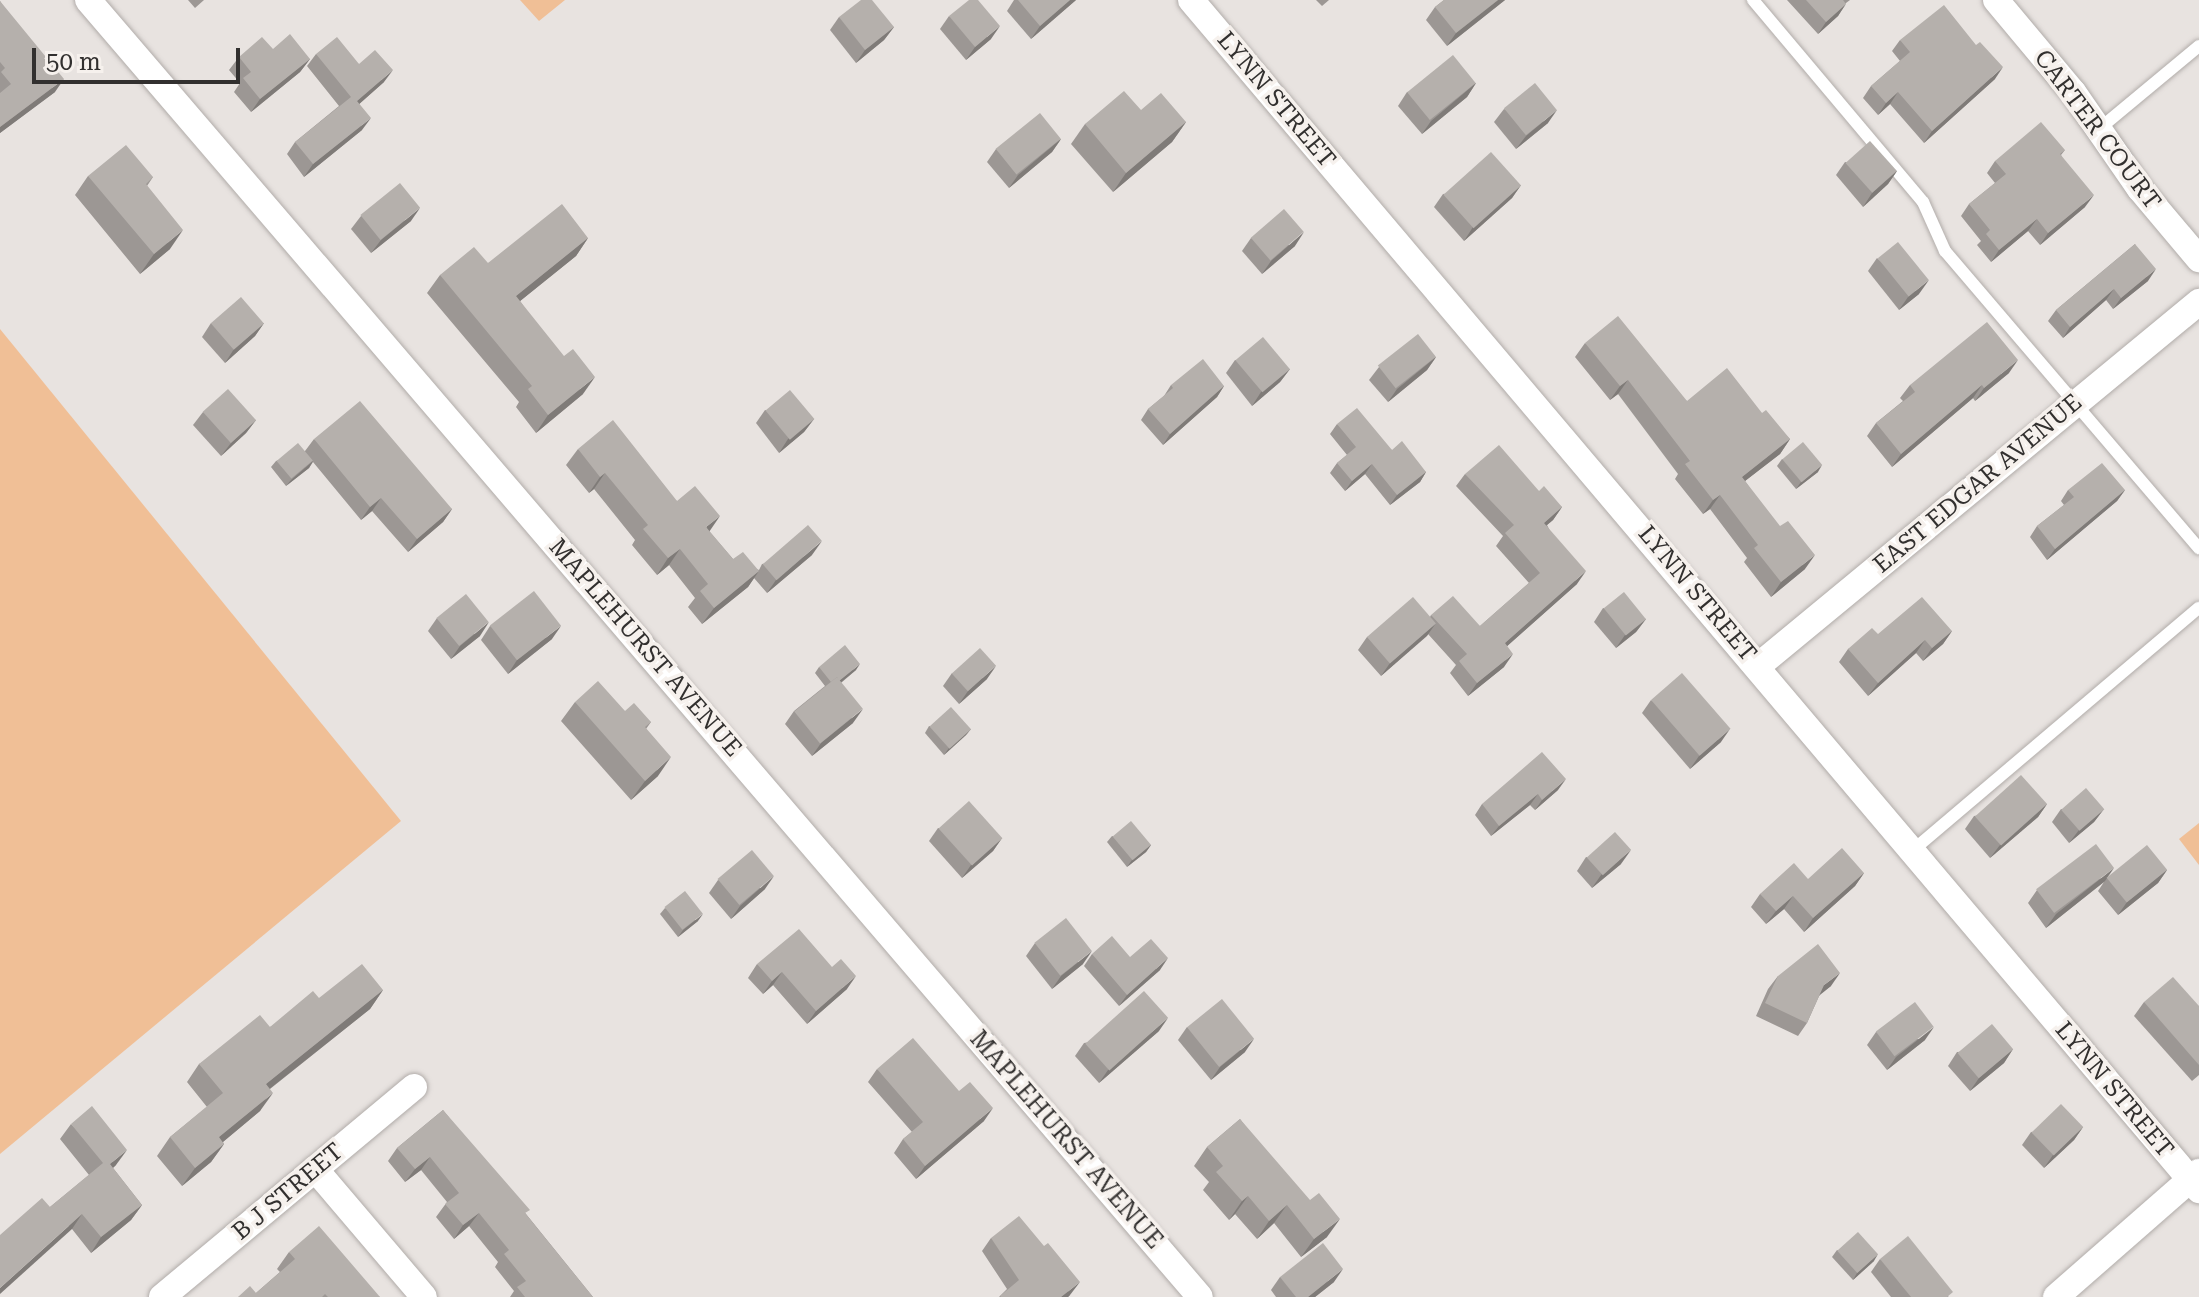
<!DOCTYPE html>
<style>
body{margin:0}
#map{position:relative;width:2199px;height:1297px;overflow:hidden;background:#e8e3e0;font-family:"Roboto Serif",serif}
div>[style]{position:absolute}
.green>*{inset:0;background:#f0bf96}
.roads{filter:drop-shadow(0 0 2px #b1aca9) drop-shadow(0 0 2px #b1aca9)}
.lane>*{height:12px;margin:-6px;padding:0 6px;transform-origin:6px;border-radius:6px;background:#fff}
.street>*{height:26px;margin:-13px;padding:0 13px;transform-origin:13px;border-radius:13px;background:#fff}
.wall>*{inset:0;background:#9c9794}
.shaded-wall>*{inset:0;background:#7f7b78}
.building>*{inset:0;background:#b5b0ac;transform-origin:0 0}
span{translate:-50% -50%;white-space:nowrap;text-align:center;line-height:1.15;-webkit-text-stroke:7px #f6f1ed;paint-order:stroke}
.street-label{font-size:24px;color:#32302f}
.scale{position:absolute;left:32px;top:48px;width:208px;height:36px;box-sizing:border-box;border:4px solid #32302f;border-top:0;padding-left:10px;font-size:24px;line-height:28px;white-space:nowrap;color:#32302f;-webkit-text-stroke:6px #f6f1ed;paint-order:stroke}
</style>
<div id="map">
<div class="green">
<div style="clip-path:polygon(520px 0,565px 0,539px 21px)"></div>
<div style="clip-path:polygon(0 329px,401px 821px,0 1154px)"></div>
<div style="clip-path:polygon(2199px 823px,2199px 865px,2179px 839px)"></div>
</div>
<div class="roads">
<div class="lane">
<div style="left:1753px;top:0;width:264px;rotate:49.9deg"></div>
<div style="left:1923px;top:202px;width:54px;rotate:65.8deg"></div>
<div style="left:1945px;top:251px;width:391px;rotate:49.5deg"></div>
<div style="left:2099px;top:129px;width:130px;rotate:-39.7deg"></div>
<div style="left:1912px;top:851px;width:376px;rotate:-40.3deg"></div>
</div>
<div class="street">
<div style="left:88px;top:0;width:1708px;rotate:49.39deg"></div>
<div style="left:1191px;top:0;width:1560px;rotate:49.73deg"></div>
<div style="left:1996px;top:0;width:120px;rotate:50.1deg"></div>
<div style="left:2073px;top:92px;width:118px;rotate:55.4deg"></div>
<div style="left:2140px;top:189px;width:92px;rotate:49.9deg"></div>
<div style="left:1758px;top:666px;width:572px;rotate:-39.54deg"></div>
<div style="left:315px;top:1169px;width:168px;rotate:49.6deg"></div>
<div style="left:162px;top:1297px;width:328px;rotate:-39.8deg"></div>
<div style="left:2056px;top:1297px;width:190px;rotate:-41.2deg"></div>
</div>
</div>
<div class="wall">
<div style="clip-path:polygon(188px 0,204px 0,195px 8px)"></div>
<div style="clip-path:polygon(1014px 0,1076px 0,1031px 39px,1007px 11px)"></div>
<div style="clip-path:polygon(1316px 0,1329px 0,1322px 6px)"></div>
<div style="clip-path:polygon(1444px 0,1505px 0,1447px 46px,1426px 20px,1435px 7px)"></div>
<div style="clip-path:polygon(1787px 0,1850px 0,1846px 3px,1838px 16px,1818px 34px)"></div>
<div style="clip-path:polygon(0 1px,55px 92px,0 133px)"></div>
<div style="clip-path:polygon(949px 16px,991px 39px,966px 60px,940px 29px)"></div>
<div style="clip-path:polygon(839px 17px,894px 27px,884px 40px,856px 63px,830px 30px)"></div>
<div style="clip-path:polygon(1900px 40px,1995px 79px,1924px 143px,1890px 104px,1878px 115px,1863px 98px,1871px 86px,1900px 61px,1892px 51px)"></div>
<div style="clip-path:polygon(273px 49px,310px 59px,300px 72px,251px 112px,234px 92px,240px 83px,229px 70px,239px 57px)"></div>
<div style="clip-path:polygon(316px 54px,359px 64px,384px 82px,359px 104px,362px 130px,304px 177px,287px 154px,295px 142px,339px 106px,307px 66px)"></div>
<div style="clip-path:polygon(1476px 83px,1467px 97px,1422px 134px,1398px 106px,1407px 92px)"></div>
<div style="clip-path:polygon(1504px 109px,1548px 123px,1516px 149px,1494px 122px)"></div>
<div style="clip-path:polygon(1141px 110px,1186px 122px,1172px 142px,1113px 192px,1071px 144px,1085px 124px)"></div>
<div style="clip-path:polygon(1061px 139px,1052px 152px,1009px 188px,987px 162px,996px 149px)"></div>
<div style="clip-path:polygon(2065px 150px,2061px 155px,2085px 207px,2040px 245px,2028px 231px,1991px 262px,1977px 245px,1981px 241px,1961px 216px,1969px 204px,1995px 183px,1987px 173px,1995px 161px)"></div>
<div style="clip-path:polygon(1845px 162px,1897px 171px,1888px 184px,1863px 207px,1836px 175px)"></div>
<div style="clip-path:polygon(88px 176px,153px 177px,147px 186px,170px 249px,140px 274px,75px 195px)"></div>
<div style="clip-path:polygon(1521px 185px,1512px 198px,1464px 241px,1434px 207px,1443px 194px)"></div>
<div style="clip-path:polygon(361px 216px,411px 221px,371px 253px,351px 229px)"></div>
<div style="clip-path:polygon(588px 238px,576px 256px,520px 301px,583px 394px,536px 433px,516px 407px,519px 402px,427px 293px,440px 275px)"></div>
<div style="clip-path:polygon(1251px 238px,1295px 246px,1262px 274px,1242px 251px)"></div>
<div style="clip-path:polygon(2135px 244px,2148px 281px,2113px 309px,2106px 300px,2063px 338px,2048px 321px,2056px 310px)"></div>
<div style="clip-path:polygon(1877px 258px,1919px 294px,1899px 310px,1868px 271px)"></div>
<div style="clip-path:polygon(211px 323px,264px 323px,255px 336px,225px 363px,202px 337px)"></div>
<div style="clip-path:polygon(1585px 343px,1687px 401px,1762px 413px,1790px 439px,1780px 454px,1745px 481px,1805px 569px,1771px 597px,1744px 562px,1747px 558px,1710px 509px,1703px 514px,1675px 479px,1678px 474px,1618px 394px,1610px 400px,1575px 357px)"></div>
<div style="clip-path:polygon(1436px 357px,1427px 370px,1388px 402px,1369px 380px,1379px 367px)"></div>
<div style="clip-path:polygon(1235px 360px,1290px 369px,1280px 382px,1252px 406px,1226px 373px)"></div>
<div style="clip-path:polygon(2009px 373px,1975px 401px,1973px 398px,1892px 467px,1867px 436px,1876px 423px,1903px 401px,1900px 398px,1910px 385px)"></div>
<div style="clip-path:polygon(1171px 385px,1224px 386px,1217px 397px,1163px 445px,1141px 420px,1148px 409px,1164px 396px)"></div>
<div style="clip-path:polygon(765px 410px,814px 419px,804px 432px,779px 453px,756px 423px)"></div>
<div style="clip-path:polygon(203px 412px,256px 420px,246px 433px,221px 456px,193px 425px)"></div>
<div style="clip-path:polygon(1337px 424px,1392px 450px,1426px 472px,1420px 482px,1390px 505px,1365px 474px,1345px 491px,1330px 473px,1337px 463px,1347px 455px,1330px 434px)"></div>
<div style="clip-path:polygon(314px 439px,452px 509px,443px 522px,408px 552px,372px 511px,361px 520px,313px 462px,309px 468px,286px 486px,271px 467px,276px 461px,305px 451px)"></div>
<div style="clip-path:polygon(578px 449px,677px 501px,709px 531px,733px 559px,759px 570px,762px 564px,812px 555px,767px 593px,754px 578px,748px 587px,702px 624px,688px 607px,695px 598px,669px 565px,657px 575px,632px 545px,635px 540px,594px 489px,589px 493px,566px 465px)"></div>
<div style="clip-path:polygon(1782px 459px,1818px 472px,1796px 489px,1777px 466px)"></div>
<div style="clip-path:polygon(1465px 474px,1539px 491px,1562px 507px,1553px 520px,1547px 525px,1577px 584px,1507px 646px,1504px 667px,1468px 696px,1450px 673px,1456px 665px,1428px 634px,1381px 676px,1358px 650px,1367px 637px,1430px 617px,1431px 615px,1480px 626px,1529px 583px,1496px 546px,1503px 536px,1456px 486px)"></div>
<div style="clip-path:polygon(2068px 490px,2125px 490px,2117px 501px,2047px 560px,2030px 537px,2037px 526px,2064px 505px,2061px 501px)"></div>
<div style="clip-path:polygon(1603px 608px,1646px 619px,1636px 632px,1616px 648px,1594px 622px)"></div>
<div style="clip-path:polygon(437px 618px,480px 636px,451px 659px,428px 631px)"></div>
<div style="clip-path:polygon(490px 626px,552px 639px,508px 674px,481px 640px)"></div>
<div style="clip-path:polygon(1952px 631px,1943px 644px,1923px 661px,1916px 653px,1868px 696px,1839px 662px,1848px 649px,1878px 634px)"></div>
<div style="clip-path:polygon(819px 667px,856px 670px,841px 683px,853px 723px,812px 756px,785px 724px,794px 711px,825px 686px,815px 673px)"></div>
<div style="clip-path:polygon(952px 673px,987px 679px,959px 704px,943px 686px)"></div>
<div style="clip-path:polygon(1651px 700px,1721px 742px,1690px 769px,1642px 713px)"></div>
<div style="clip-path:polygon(575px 702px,625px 711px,651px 722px,646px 729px,658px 776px,631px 800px,561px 721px)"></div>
<div style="clip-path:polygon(929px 726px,971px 729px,966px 735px,944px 755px,925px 733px)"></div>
<div style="clip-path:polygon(1558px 790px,1535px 810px,1530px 805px,1491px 836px,1475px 815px,1482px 804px)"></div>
<div style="clip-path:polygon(2047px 804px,2038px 817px,1990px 858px,1965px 829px,1974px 816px)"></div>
<div style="clip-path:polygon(2061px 809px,2104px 809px,2094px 822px,2069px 843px,2052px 822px)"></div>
<div style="clip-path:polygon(938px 828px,1002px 838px,993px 851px,962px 878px,929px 841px)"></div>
<div style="clip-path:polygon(1112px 836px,1151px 845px,1146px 852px,1127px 867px,1107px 842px)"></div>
<div style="clip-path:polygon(1586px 857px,1621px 864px,1592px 888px,1577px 871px)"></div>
<div style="clip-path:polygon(2167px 870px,2158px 883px,2118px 915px,2098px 891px,2104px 882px,2046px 928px,2028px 903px,2037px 890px,2108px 877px)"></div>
<div style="clip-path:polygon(1864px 873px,1855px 886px,1804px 932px,1784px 909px,1766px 924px,1751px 907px,1760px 894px,1808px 879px)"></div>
<div style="clip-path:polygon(718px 880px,765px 889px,731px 919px,709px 893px)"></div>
<div style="clip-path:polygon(665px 908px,698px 921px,678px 937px,660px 914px)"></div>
<div style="clip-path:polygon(1035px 943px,1083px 964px,1052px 989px,1026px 956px)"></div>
<div style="clip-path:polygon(1092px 954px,1160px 970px,1119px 1006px,1084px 966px)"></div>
<div style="clip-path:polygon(757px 964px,847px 989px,807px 1024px,773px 985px,763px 994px,748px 978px)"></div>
<div style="clip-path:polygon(1778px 976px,1831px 986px,1820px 994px,1807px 1023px,1798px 1036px,1756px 1016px,1768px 989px)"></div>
<div style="clip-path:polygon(383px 990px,370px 1009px,270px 1089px,260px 1111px,223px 1142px,224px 1144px,211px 1162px,182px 1186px,157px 1156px,170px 1137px,207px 1107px,187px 1082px,199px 1064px,270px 1027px,319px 998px)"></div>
<div style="clip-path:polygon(2144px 1002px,2199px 1006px,2199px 1075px,2192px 1081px,2134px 1016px)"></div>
<div style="clip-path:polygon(1187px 1027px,1245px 1052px,1211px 1080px,1178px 1040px)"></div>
<div style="clip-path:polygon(1159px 1031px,1099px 1083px,1075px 1056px,1084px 1043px)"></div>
<div style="clip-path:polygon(1876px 1032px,1925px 1040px,1887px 1070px,1867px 1045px)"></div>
<div style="clip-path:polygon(2013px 1049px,2004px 1063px,1970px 1091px,1948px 1066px,1957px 1052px)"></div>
<div style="clip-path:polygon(877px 1069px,984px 1121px,916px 1179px,894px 1153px,903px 1139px,912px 1132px,868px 1082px)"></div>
<div style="clip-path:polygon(443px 1110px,526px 1214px,593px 1297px,510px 1297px,514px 1291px,495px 1267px,498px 1262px,469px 1226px,454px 1239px,436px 1217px,447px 1202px,421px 1170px,405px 1182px,388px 1161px,397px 1148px)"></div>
<div style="clip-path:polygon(1240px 1119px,1327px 1237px,1301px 1257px,1274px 1223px,1257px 1239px,1235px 1214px,1229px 1220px,1203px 1190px,1209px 1182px,1194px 1166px,1207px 1147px)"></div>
<div style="clip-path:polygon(71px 1124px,116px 1165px,113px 1168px,142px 1205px,131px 1220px,91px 1253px,72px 1229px,50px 1207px,89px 1175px,60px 1139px)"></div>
<div style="clip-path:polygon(2083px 1127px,2074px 1140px,2044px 1168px,2022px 1145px,2031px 1132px)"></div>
<div style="clip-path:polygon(991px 1238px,1044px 1246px,1070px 1295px,1068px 1297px,999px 1297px,1007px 1289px,982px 1251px)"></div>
<div style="clip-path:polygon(1837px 1250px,1874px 1261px,1853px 1280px,1832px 1257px)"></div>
<div style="clip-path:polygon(289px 1252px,380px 1297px,238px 1297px,256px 1293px,280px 1272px,277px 1269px)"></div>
<div style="clip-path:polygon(1880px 1259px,1949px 1297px,1891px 1297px,1871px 1272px)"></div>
<div style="clip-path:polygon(1280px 1277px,1334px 1282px,1315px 1297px,1276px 1297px,1271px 1290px)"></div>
</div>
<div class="shaded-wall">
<div style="clip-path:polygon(1070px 0,1076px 0,1031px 39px,1040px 26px)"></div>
<div style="clip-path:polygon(1498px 0,1505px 0,1447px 46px,1456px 33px)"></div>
<div style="clip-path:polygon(1846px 4px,1838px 16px,1818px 34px,1826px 22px)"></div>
<div style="clip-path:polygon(1000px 26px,991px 39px,966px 60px,975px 47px)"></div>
<div style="clip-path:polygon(894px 27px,884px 40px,856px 63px,865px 50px)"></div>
<div style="clip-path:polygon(310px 59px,300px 72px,251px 112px,260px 99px)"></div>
<div style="clip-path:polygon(2003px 67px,1995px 79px,1924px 143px,1932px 131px)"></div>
<div style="clip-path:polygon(393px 70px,384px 82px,348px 114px,357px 101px)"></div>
<div style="clip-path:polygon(64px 79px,55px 92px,0 133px,0 127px)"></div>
<div style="clip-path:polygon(1476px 83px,1467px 97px,1422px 134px,1431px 121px)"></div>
<div style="clip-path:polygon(1898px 92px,1890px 104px,1878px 115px,1886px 103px)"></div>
<div style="clip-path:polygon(1557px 110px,1548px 123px,1516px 149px,1526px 136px)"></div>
<div style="clip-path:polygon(371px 118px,362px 130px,304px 177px,313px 164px)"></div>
<div style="clip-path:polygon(1186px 122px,1172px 142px,1113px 192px,1126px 173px)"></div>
<div style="clip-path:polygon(1061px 139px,1052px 152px,1009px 188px,1018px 175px)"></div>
<div style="clip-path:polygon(1897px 171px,1888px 184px,1863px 207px,1872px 193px)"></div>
<div style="clip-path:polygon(1521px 185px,1512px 198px,1464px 241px,1473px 227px)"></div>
<div style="clip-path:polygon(2094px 195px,2085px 207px,2040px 245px,2048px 233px)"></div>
<div style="clip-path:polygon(420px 208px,411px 221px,371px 253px,381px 240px)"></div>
<div style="clip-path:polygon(2037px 219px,2028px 231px,1991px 262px,1999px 250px)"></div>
<div style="clip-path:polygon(183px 230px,170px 249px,140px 274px,154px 254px)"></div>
<div style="clip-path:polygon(1304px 232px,1295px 246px,1262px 274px,1271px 261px)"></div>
<div style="clip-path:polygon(588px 238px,576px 256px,504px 314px,516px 296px)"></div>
<div style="clip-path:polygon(2156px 269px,2148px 281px,2113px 309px,2121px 298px)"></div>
<div style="clip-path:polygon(1929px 280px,1919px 294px,1899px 310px,1908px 297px)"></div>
<div style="clip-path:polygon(2114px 289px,2106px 300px,2063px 338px,2070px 327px)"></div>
<div style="clip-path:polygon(264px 323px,255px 336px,225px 363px,234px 349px)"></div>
<div style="clip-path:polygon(1436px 357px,1427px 370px,1388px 402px,1397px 389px)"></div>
<div style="clip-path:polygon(2018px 360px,2009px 373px,1975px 401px,1984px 388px)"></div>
<div style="clip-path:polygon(1290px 369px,1280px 382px,1252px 406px,1261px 392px)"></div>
<div style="clip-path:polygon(595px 377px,583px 394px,536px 433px,548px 415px)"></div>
<div style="clip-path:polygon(1628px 380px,1618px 394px,1610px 400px,1620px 386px)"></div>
<div style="clip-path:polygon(1982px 385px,1973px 398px,1892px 467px,1901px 454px)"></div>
<div style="clip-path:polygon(1224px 386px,1217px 397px,1163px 445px,1170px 434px)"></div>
<div style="clip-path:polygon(814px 419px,804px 432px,779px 453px,788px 439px)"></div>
<div style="clip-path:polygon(256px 420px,246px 433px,221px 456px,231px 443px)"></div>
<div style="clip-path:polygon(1790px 439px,1780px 454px,1732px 491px,1742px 477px)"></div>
<div style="clip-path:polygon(313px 461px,309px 468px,286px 486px,291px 480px)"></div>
<div style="clip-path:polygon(1372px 464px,1365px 474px,1345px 491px,1352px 481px)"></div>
<div style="clip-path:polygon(1822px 465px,1818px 472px,1796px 489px,1801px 482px)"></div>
<div style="clip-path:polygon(1426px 472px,1420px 482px,1390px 505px,1397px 495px)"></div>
<div style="clip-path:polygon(605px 473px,594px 489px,589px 493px,600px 477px)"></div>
<div style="clip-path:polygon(2125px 490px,2117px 501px,2047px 560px,2055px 549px)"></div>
<div style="clip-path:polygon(1720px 495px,1710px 509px,1703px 514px,1713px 500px)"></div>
<div style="clip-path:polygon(381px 498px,372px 511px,361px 520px,370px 507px)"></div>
<div style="clip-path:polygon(1562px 507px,1553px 520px,1535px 535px,1544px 523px)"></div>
<div style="clip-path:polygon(452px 509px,443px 522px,408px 552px,417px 539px)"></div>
<div style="clip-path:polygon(720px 516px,709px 532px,706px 527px)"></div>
<div style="clip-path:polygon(822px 541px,812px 555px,767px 593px,776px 580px)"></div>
<div style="clip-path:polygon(680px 549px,669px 565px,657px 575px,668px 558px)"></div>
<div style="clip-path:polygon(1815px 555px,1805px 569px,1771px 597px,1781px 582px)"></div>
<div style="clip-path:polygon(759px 571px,748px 587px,702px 624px,714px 608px)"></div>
<div style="clip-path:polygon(1586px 571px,1577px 584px,1496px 656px,1505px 643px)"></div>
<div style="clip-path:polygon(1646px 619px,1636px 632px,1616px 648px,1625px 635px)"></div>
<div style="clip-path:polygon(489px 622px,480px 636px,451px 659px,460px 646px)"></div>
<div style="clip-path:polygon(1436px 623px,1427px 636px,1381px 676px,1390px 663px)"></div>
<div style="clip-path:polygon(561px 626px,552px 639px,508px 674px,517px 660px)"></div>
<div style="clip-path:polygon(1952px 631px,1943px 644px,1923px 661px,1932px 648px)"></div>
<div style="clip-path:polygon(1925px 640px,1916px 653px,1868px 696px,1878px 683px)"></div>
<div style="clip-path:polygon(1513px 654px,1504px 667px,1468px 696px,1477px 683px)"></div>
<div style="clip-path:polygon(860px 664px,856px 670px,829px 692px,834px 685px)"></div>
<div style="clip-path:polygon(996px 666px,987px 679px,959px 704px,968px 691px)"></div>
<div style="clip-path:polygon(863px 709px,853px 723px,812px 756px,821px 743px)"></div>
<div style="clip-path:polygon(971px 729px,966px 735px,944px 755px,949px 748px)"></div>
<div style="clip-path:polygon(1730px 729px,1721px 742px,1690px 769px,1699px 756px)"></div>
<div style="clip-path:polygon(671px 757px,658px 776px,631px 800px,645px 781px)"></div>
<div style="clip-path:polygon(1566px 779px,1558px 790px,1535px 810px,1542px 800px)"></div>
<div style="clip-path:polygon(1538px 794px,1530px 805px,1491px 836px,1499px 826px)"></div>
<div style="clip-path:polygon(2047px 804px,2038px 817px,1990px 858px,2000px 845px)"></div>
<div style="clip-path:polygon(2104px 809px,2094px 822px,2069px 843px,2079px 830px)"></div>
<div style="clip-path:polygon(1002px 838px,993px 851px,962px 878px,971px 865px)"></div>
<div style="clip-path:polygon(1151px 845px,1146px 852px,1127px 867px,1132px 860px)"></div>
<div style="clip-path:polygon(1631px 850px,1621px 864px,1592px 888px,1601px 875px)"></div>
<div style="clip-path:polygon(2114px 868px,2105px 881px,2046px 928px,2056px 914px)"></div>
<div style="clip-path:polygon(2167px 870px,2158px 883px,2118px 915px,2127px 902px)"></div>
<div style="clip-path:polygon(1864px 873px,1855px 886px,1804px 932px,1813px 918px)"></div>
<div style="clip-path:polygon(774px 876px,765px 889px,731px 919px,740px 906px)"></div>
<div style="clip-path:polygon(1793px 896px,1784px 909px,1766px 924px,1776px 911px)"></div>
<div style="clip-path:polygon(703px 914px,698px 921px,678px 937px,683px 930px)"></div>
<div style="clip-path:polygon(1092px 951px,1083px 964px,1052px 989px,1061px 976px)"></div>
<div style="clip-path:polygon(1168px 958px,1160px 970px,1119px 1006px,1127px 995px)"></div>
<div style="clip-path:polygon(782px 972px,773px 985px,763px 994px,772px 981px)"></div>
<div style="clip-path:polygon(1840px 973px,1831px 986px,1815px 999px,1824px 985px)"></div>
<div style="clip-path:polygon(856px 976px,847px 989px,807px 1024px,816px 1011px)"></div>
<div style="clip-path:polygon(383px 990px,370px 1009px,253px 1102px,266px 1084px)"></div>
<div style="clip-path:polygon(1168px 1018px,1159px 1031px,1099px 1083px,1108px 1070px)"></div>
<div style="clip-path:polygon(1934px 1027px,1925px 1040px,1887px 1070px,1896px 1057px)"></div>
<div style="clip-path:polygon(1254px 1039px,1245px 1052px,1211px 1080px,1220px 1067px)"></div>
<div style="clip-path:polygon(2013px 1049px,2004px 1063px,1970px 1091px,1979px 1078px)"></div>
<div style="clip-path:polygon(273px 1093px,260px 1111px,206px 1156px,219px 1137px)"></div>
<div style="clip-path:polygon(993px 1108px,984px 1121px,916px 1179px,925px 1166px)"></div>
<div style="clip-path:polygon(2083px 1127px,2074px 1140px,2044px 1168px,2053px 1155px)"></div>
<div style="clip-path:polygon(224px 1144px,211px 1162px,182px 1186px,195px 1168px)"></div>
<div style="clip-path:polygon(127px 1150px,116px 1165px,99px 1180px,110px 1164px)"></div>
<div style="clip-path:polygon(430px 1157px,421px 1170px,405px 1182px,415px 1169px)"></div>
<div style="clip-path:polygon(1248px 1196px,1235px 1214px,1229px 1220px,1242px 1201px)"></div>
<div style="clip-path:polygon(142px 1205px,131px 1220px,91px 1253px,101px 1237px)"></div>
<div style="clip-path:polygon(1287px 1205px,1274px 1223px,1257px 1239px,1269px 1221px)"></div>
<div style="clip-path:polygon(479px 1213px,469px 1226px,454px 1239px,463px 1225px)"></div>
<div style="clip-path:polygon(82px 1214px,72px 1229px,0 1294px,0 1288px)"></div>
<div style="clip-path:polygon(1340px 1219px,1327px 1237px,1301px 1257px,1314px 1239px)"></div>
<div style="clip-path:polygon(1878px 1254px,1874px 1261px,1853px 1280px,1857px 1273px)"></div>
<div style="clip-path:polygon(1343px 1269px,1334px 1282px,1315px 1297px,1308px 1297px)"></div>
<div style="clip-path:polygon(1080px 1282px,1070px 1295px,1068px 1297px,1061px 1297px)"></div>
</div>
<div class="building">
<div style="clip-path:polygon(861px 0,872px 0,894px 27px,865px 50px,839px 17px)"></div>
<div style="clip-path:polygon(969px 0,978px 0,1000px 26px,975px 47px,949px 16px)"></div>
<div style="clip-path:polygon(1018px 0,1070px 0,1040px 26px)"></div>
<div style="clip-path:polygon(1444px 0,1498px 0,1456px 33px,1435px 7px)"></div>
<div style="clip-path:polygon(1806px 0,1843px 0,1846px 4px,1826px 22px)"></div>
<div style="clip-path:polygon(0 1px,64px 79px,0 127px,0 93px,11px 84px,1px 72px,5px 68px,0 62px)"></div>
<div style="clip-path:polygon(1944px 5px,1976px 45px,1980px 42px,2003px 67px,1932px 131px,1898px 92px,1886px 103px,1871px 86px,1910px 52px,1900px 40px)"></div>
<div style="clip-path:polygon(290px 34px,310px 59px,260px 99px,243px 78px,251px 72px,239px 57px,262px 37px,273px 49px)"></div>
<div style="clip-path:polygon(337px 37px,359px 64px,375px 50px,393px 70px,357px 101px,371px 118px,313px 164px,295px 142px,351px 97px,316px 54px)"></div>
<div style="left:1453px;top:55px;width:36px;height:59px;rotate:51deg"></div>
<div style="left:1535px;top:83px;width:35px;height:40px;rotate:51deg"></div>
<div style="clip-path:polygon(1124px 91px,1141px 110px,1161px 93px,1186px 122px,1126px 173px,1085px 124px)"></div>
<div style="left:1040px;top:113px;width:33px;height:57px;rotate:51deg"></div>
<div style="clip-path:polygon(2041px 122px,2065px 150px,2060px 154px,2094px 195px,2048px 233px,2037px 219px,1999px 250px,1986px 234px,1990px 230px,1969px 204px,2006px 174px,1995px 161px)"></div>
<div style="left:1870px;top:141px;width:40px;height:33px;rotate:48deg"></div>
<div style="clip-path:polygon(126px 145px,153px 177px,146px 184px,183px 230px,154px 254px,88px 176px)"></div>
<div style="left:1491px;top:152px;width:45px;height:64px;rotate:48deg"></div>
<div style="left:400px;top:183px;width:32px;height:51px;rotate:51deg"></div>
<div style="clip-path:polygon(562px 204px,588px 238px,516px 296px,564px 356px,573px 349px,595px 377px,548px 415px,528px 389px,532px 386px,440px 275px,474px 247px,488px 263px)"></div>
<div style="left:1284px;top:209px;width:30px;height:44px;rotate:49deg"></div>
<div style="left:1898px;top:242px;width:49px;height:26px;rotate:51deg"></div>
<div style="clip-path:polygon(2135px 244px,2156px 269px,2121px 298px,2114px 289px,2070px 327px,2056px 310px)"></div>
<div style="left:241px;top:297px;width:35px;height:40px;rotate:49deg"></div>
<div style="clip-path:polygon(1618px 316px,1687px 401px,1727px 368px,1762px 413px,1766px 410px,1790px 439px,1742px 477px,1780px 526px,1788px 521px,1815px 555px,1781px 582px,1754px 548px,1758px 545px,1720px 495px,1713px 500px,1685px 464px,1690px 461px,1628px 380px,1620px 386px,1585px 343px)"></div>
<div style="clip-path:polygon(1987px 322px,2018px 360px,1984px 388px,1982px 385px,1901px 454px,1876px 423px,1915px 392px,1910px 385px)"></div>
<div style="left:1418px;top:334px;width:29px;height:51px;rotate:52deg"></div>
<div style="left:1263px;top:337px;width:42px;height:36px;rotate:50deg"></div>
<div style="clip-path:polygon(1203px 359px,1224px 386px,1170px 434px,1148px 409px,1173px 388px,1171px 385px)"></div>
<div style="left:228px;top:389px;width:42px;height:34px;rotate:48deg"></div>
<div style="left:790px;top:390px;width:38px;height:32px;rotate:50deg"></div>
<div style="clip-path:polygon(360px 401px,452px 509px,417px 539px,381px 498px,370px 507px,314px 439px)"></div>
<div style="clip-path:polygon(1357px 408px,1392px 450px,1402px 441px,1426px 472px,1397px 495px,1372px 464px,1352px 481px,1337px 463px,1356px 447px,1337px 424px)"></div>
<div style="clip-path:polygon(613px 420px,677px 501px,695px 486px,720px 516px,706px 527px,733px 559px,743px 552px,759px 571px,714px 608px,700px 591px,708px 584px,680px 549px,668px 558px,643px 529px,648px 525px,605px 473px,600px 477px,578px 449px)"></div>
<div style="left:1803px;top:442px;width:30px;height:27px;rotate:50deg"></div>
<div style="left:298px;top:443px;width:23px;height:28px;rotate:50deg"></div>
<div style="clip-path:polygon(1499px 445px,1539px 491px,1544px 486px,1562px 507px,1544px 523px,1586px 571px,1505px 643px,1513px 654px,1477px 683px,1459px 661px,1467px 654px,1431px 615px,1453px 596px,1480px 626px,1540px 573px,1505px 533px,1514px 525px,1465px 474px)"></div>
<div style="clip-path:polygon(2102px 463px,2125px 490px,2055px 549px,2037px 526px,2074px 497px,2068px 490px)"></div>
<div style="left:808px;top:525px;width:21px;height:60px;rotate:49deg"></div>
<div style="left:534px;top:591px;width:44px;height:56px;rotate:52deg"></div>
<div style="left:1624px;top:592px;width:35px;height:26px;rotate:51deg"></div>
<div style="left:466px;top:594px;width:36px;height:38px;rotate:51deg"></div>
<div style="left:1413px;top:597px;width:35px;height:61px;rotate:49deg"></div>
<div style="clip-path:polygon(1922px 597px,1952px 631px,1932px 648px,1925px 640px,1878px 683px,1848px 649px,1872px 628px,1878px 634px)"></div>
<div style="clip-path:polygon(845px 645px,860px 664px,839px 681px,837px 677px,831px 682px,819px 667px)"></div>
<div style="left:980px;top:648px;width:24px;height:38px;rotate:48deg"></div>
<div style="left:1682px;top:673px;width:74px;height:41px;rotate:49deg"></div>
<div style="left:837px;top:677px;width:41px;height:55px;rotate:51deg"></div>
<div style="clip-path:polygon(598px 681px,625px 711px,634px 703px,651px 722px,645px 727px,671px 757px,645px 781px,575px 702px)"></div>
<div style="left:951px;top:707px;width:30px;height:29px;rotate:48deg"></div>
<div style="clip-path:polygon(1542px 752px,1566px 779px,1542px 800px,1538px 794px,1499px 826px,1482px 804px)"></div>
<div style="left:2021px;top:775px;width:39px;height:62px;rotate:48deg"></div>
<div style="left:2086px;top:788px;width:28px;height:33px;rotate:49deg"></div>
<div style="left:969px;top:801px;width:50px;height:41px;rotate:48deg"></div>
<div style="left:1131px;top:821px;width:31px;height:24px;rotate:50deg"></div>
<div style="left:1615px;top:832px;width:24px;height:38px;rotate:48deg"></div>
<div style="left:2096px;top:844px;width:30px;height:75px;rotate:53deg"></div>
<div style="left:2147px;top:845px;width:32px;height:52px;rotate:51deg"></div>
<div style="clip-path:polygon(1842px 848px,1864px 873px,1813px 918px,1793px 896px,1776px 911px,1760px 894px,1794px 863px,1808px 879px)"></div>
<div style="left:752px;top:850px;width:34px;height:45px;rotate:50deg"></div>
<div style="left:685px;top:891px;width:29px;height:26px;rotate:52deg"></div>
<div style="left:1066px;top:918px;width:42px;height:40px;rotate:52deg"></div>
<div style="clip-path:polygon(799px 929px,832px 967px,841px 959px,856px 976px,816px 1011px,782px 972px,772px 981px,757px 964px)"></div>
<div style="clip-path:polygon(1112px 936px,1130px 957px,1151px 939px,1168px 958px,1127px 995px,1092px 954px)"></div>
<div style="clip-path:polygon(1818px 944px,1840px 973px,1824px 985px,1807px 1023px,1765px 1003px,1778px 976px)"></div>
<div style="clip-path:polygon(362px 964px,383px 990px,266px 1084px,273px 1093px,219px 1137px,224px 1144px,195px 1168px,170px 1137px,223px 1093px,199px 1064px,260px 1015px,270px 1027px,313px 991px,319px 998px)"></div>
<div style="clip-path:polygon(2173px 977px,2199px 1006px,2199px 1065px,2144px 1002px)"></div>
<div style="left:1144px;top:991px;width:36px;height:79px;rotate:48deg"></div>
<div style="left:1222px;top:999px;width:51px;height:45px;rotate:51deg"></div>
<div style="left:1915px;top:1002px;width:31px;height:49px;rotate:53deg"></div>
<div style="left:1992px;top:1024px;width:33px;height:45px;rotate:50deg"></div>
<div style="clip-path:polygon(913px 1038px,959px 1091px,970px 1082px,993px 1108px,925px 1166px,903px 1139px,923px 1122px,877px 1069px)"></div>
<div style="left:2061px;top:1104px;width:32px;height:41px;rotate:46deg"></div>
<div style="clip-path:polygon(92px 1106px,127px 1150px,110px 1164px,142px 1205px,101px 1237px,82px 1214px,0 1288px,0 1235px,42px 1198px,50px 1207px,103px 1163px,71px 1124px)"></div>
<div style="clip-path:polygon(443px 1110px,530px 1210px,525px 1213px,593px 1297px,525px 1297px,517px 1287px,526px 1281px,504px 1254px,509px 1250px,479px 1213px,463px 1225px,445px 1204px,459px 1193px,430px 1157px,415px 1169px,397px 1148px)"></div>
<div style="clip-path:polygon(1240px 1119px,1310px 1200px,1319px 1193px,1340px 1219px,1314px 1239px,1287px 1205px,1269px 1221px,1248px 1196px,1242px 1201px,1216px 1172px,1223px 1166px,1207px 1147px)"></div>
<div style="clip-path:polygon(1019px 1216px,1044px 1246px,1048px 1243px,1080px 1282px,1061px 1297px,1001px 1297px,1000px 1296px,1019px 1280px,991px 1238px)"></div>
<div style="clip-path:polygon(319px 1226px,380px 1297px,328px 1297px,325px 1294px,322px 1297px,238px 1297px,250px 1286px,256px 1293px,295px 1259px,289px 1252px)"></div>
<div style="left:1858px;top:1232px;width:30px;height:28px;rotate:48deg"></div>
<div style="clip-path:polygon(1908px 1236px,1953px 1292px,1947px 1297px,1911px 1297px,1880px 1259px)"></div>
<div style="clip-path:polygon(1323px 1243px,1343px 1269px,1308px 1297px,1296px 1297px,1280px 1277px)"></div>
</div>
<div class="street-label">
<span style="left:1276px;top:100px;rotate:50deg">LYNN STREET</span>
<span style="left:2097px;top:130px;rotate:53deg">CARTER COURT</span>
<span style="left:1978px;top:484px;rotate:-40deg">EAST EDGAR AVENUE</span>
<span style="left:1697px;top:594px;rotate:50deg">LYNN STREET</span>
<span style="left:645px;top:648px;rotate:49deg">MAPLEHURST AVENUE</span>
<span style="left:2114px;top:1090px;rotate:50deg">LYNN STREET</span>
<span style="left:1066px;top:1140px;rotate:49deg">MAPLEHURST AVENUE</span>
<span style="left:288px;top:1192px;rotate:-40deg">B J STREET</span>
</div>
<div class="scale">50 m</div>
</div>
